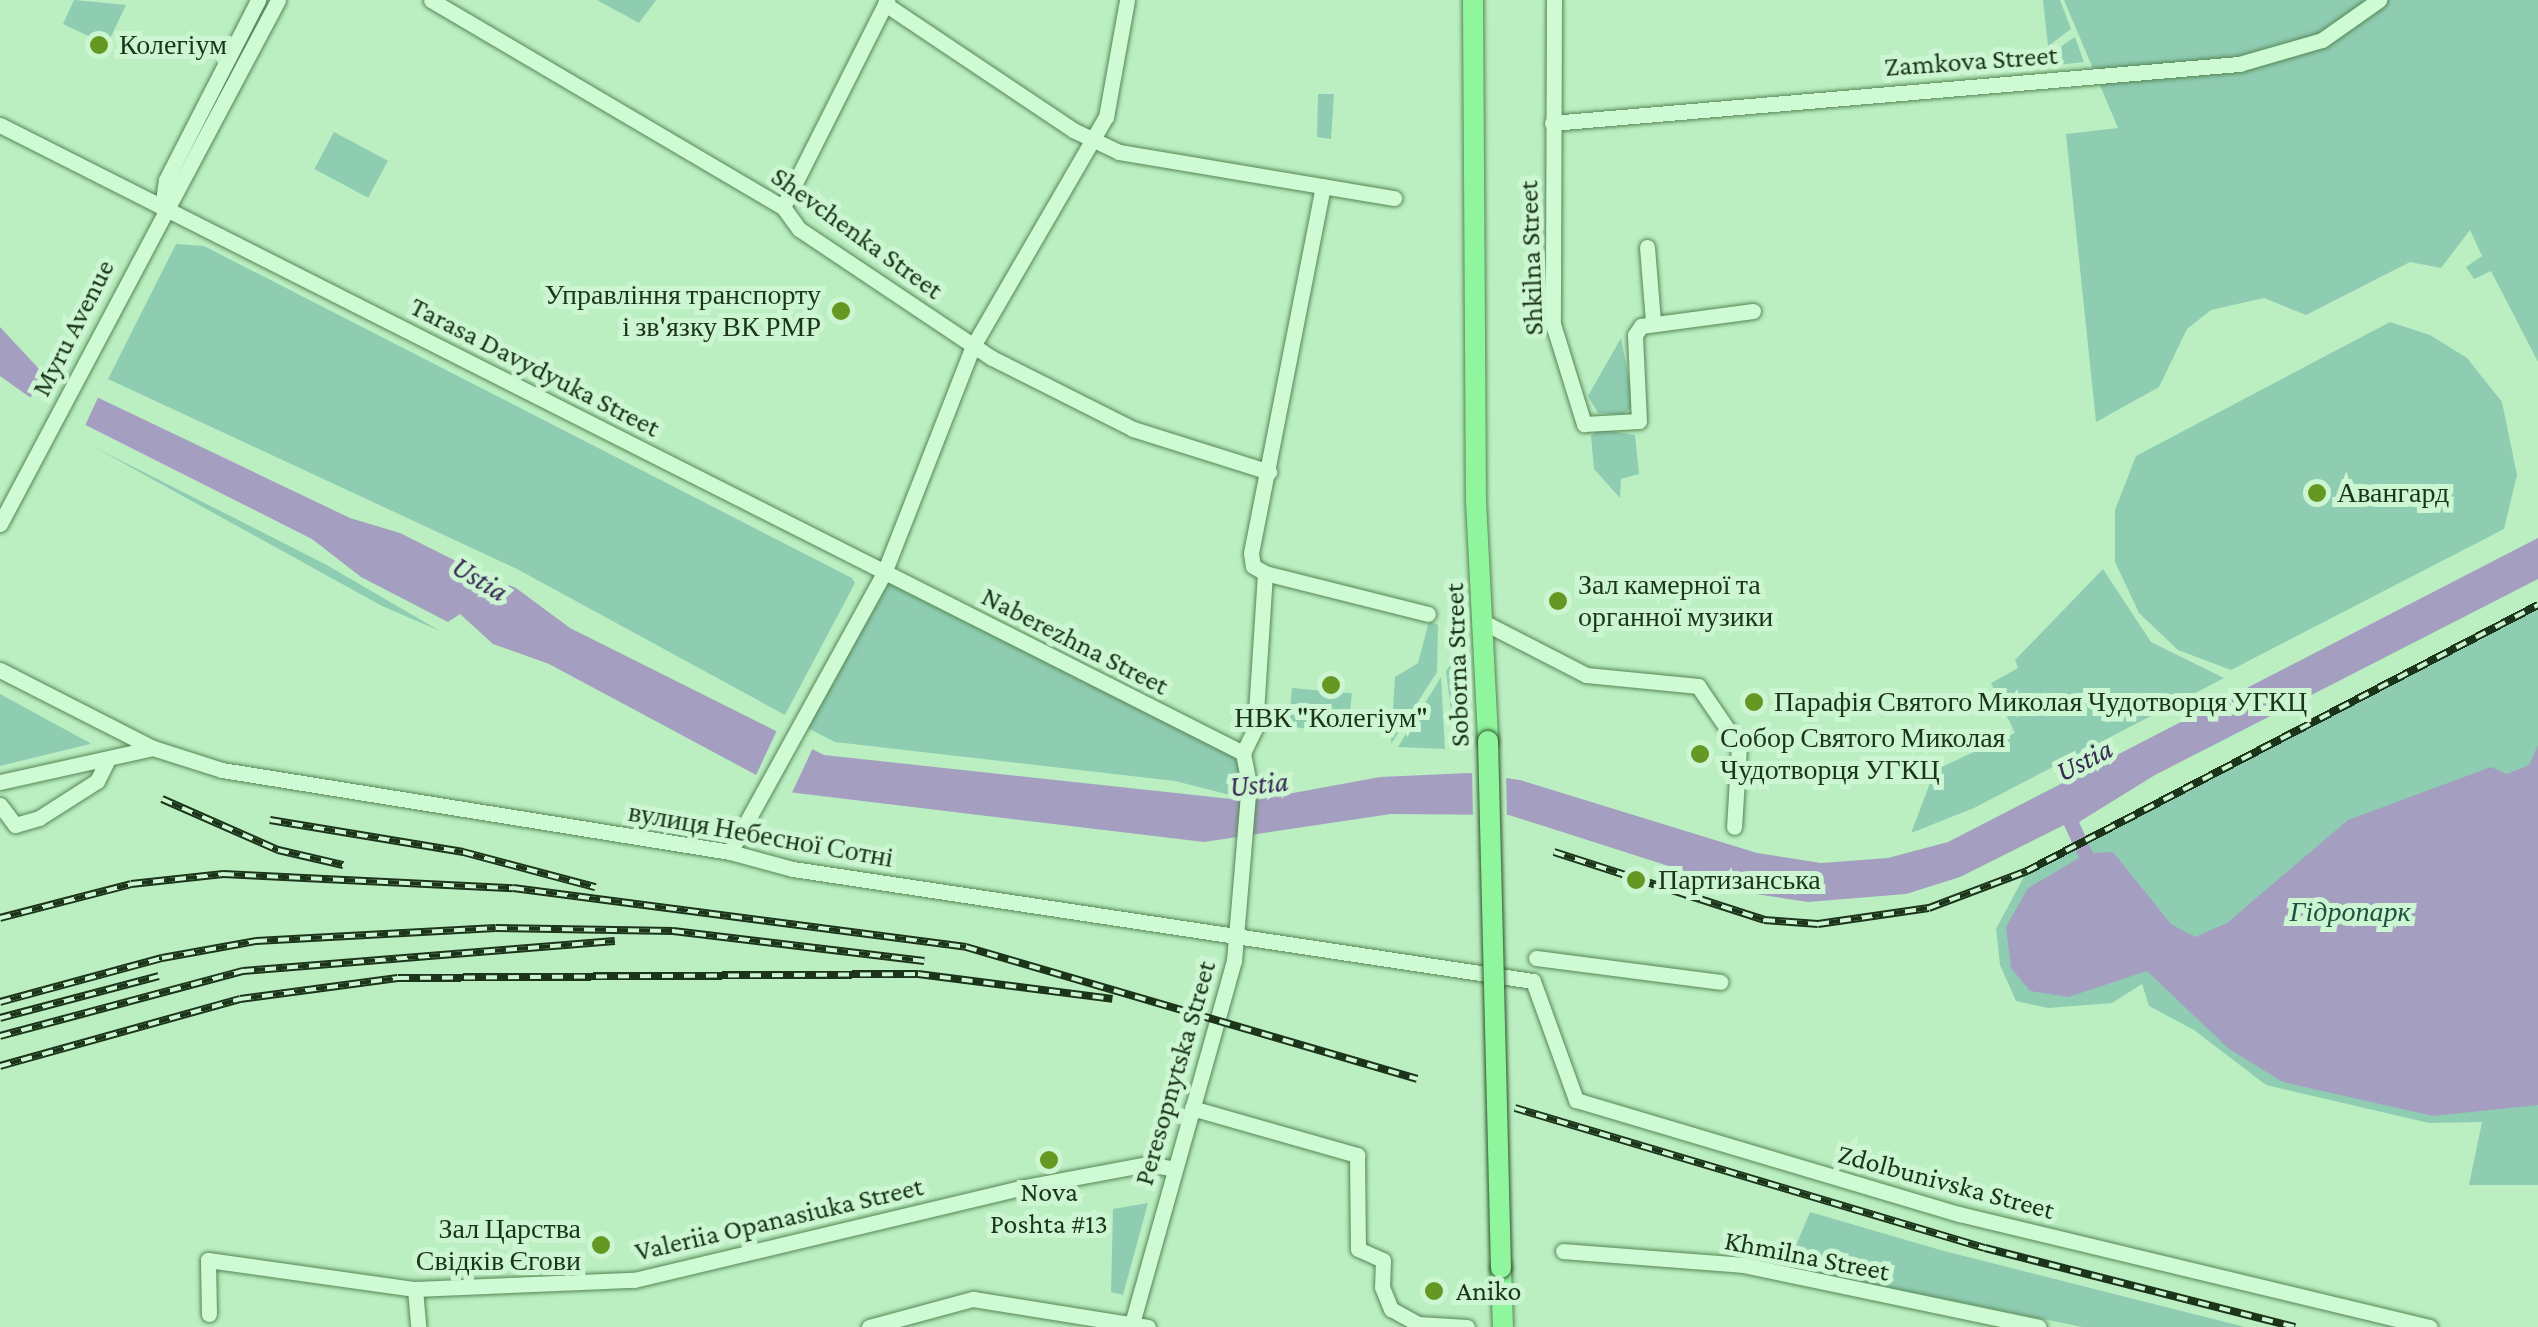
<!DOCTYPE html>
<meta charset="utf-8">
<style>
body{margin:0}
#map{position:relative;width:2538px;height:1327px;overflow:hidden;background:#bbefc2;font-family:"Crimson Pro",serif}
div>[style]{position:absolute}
.green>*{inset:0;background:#8fcdb2;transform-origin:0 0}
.water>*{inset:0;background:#a49fc0}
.pier>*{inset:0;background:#bbefc2;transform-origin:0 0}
.roads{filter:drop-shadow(0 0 2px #568654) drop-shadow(0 0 2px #568654)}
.minor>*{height:15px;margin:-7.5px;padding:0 7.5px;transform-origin:7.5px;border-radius:7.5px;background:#cefad4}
.major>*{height:20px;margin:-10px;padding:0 10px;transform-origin:10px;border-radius:10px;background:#8ff69d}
.rail>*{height:8px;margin-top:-4px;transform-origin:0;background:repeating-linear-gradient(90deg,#cbf6d1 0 11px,#1c351a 0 22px);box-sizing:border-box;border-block:2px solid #1c351a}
.bridges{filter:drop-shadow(0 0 2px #2d5329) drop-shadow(0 0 2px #2d5329)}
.major-bridge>*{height:20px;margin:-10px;padding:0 10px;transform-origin:10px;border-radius:10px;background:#8ff69d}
.dots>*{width:28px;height:28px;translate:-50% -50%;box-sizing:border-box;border:5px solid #cbf6d1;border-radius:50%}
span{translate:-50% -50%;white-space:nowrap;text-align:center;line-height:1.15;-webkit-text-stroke:10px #cbf6d1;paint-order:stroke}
.poi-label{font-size:28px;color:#1c351a}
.left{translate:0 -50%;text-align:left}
.right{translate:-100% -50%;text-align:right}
.street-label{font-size:28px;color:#1c351a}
.park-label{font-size:28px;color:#205243;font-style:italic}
.water-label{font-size:30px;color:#3a2855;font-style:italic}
</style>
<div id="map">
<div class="green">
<div style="clip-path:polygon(74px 0,126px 5px,107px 45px,63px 24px)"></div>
<div style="clip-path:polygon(597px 0,656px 0,639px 23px)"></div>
<div style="clip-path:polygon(2043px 0,2060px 0,2071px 29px,2048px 46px)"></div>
<div style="clip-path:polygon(2064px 0,2538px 0,2538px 362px,2491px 271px,2474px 279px,2466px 267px,2482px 256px,2470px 230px,2441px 268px,2410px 262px,2306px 315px,2264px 298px,2211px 310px,2187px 329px,2159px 387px,2096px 422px,2066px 134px,2118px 128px)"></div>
<div style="clip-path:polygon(2075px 37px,2084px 62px,2049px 66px,2048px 55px)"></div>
<div style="clip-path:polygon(1318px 94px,1334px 94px,1331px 139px,1317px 137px)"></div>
<div style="left:334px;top:132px;width:61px;height:42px;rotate:28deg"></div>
<div style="clip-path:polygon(176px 244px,204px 246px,852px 578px,855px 583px,785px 715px,517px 569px,108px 379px)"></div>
<div style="clip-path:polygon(2390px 322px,2430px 335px,2467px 358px,2502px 402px,2517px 475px,2504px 529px,2231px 670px,2178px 650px,2139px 613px,2115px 562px,2115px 510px,2136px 456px)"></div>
<div style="clip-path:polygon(1621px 338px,1634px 405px,1623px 415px,1598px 413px,1588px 396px)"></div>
<div style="clip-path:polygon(1599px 429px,1635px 435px,1639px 474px,1621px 479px,1620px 498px,1594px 469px,1591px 436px)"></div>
<div style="clip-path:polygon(94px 447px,325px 564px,440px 631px,382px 606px)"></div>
<div style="clip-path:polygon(2103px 569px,2151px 642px,2224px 678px,1974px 808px,1911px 833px,1935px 770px,2015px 733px,1991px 683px,2018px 668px,2015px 660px)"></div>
<div style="clip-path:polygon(884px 573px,1243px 753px,1246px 799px,1175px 781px,835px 742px,802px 725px)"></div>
<div style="clip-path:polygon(2538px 605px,2538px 1185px,2469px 1185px,2482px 1122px,2429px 1123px,2266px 1085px,2194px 1030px,2149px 1006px,2142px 984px,2112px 1003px,2048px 1008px,2016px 1001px,2000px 965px,1996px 929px,2027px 871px)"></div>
<div style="clip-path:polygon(1429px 621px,1438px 625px,1437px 672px,1391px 744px,1395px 677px,1418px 663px)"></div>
<div style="clip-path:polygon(1467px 643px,1470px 750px,1456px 750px,1446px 671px)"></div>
<div style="clip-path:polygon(1441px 677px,1445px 749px,1398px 747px)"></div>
<div style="left:1292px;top:688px;width:60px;height:39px;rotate:5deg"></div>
<div style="clip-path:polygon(0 694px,90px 743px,90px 744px,0 766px)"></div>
<div style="clip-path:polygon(1148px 1203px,1123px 1295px,1111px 1292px,1113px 1209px)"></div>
<div style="clip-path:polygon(1810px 1212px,1944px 1251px,2245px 1327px,2082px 1327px,1787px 1267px)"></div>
</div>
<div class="water">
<div style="clip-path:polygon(0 327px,40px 370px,350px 518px,400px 533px,478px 572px,475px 579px,504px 594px,509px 585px,516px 588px,570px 628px,824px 755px,1250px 801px,1380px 777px,1469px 773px,1520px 780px,1757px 853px,1821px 863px,1888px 858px,1948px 842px,2538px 538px,2538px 579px,2155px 775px,2079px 822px,2093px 853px,2113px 852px,2171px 924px,2195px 937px,2227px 923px,2348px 820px,2491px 767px,2507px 774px,2529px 765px,2538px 745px,2538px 1105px,2433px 1116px,2283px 1082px,2229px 1049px,2147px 971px,2068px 997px,2030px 991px,2011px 968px,2006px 927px,2028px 888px,2079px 858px,2064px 825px,1960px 877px,1906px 894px,1808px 902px,1756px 894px,1509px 815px,1391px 814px,1204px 842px,788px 792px,549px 664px,493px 644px,460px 614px,448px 622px,361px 577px,312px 539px,28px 396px,0 376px)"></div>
</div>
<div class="pier">
<div style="left:45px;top:367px;width:61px;height:38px;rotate:25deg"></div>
<div style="left:778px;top:728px;width:40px;height:56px;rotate:25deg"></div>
<div style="clip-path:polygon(1472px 768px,1506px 773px,1507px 820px,1473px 818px)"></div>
</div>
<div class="roads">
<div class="minor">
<div style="left:431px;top:0;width:408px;rotate:30.5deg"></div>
<div style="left:783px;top:207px;width:27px;rotate:54deg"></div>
<div style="left:799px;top:229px;width:232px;rotate:33.8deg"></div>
<div style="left:992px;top:358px;width:158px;rotate:26.7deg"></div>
<div style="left:1133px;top:429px;width:143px;rotate:17.5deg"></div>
<div style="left:1554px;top:0;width:324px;rotate:90.2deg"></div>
<div style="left:1553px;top:324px;width:105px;rotate:72.8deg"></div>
<div style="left:1584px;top:424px;width:55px;rotate:-3.1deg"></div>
<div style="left:1639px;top:421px;width:86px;rotate:-92.7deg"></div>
<div style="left:1635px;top:335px;width:11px;rotate:-56deg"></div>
<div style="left:1641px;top:326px;width:113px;rotate:-7.6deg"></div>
<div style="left:885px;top:4px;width:226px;rotate:33.8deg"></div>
<div style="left:1073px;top:130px;width:51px;rotate:25.6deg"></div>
<div style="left:1119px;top:152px;width:279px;rotate:9.5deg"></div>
<div style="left:1552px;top:123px;width:690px;rotate:-4.91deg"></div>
<div style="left:2239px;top:64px;width:86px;rotate:-16.1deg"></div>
<div style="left:2322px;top:40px;width:70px;rotate:-35.1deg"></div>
<div style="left:0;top:125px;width:1393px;rotate:26.8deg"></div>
<div style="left:783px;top:207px;width:232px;rotate:-63.3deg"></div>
<div style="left:162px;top:208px;width:28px;rotate:-82deg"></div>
<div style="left:166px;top:180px;width:202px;rotate:-62.9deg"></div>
<div style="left:1647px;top:247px;width:75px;rotate:85.4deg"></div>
<div style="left:0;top:524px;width:593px;rotate:-62.05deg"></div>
<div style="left:1265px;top:573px;width:14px;rotate:-150deg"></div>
<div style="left:1253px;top:566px;width:13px;rotate:-99deg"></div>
<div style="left:1251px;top:553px;width:374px;rotate:-78.9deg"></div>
<div style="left:1265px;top:573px;width:168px;rotate:14.1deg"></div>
<div style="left:1483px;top:622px;width:116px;rotate:27.2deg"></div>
<div style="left:1586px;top:675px;width:113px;rotate:5.6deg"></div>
<div style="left:1698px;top:686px;width:73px;rotate:55.7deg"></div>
<div style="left:1739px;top:746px;width:81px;rotate:93.5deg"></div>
<div style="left:0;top:670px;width:172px;rotate:27deg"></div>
<div style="left:153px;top:748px;width:72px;rotate:17.7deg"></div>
<div style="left:222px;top:770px;width:515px;rotate:9.17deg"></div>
<div style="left:730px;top:852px;width:65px;rotate:15.1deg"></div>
<div style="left:793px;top:869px;width:748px;rotate:8.61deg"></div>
<div style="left:1533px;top:981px;width:127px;rotate:70.1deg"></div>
<div style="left:1576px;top:1100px;width:400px;rotate:16.6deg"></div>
<div style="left:1959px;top:1214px;width:484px;rotate:13.5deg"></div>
<div style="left:0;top:782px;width:157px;rotate:-12.5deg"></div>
<div style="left:0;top:805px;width:25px;rotate:53deg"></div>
<div style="left:15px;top:825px;width:25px;rotate:-16deg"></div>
<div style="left:39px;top:818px;width:69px;rotate:-32.5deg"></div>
<div style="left:97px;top:781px;width:20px;rotate:-63deg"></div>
<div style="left:730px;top:852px;width:319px;rotate:-61.1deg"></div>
<div style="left:884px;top:573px;width:244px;rotate:-68.6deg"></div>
<div style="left:973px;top:346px;width:265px;rotate:-59.9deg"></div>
<div style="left:1106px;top:117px;width:119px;rotate:-79.8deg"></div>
<div style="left:1536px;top:958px;width:186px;rotate:7.4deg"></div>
<div style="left:1192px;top:1108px;width:172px;rotate:15.9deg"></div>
<div style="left:1357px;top:1155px;width:94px;rotate:89.4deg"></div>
<div style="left:1358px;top:1249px;width:27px;rotate:24deg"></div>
<div style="left:1383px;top:1260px;width:27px;rotate:92deg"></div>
<div style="left:1382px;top:1287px;width:24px;rotate:68deg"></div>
<div style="left:1391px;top:1309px;width:31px;rotate:29deg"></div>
<div style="left:1418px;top:1324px;width:49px;rotate:3.5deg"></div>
<div style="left:1563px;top:1251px;width:181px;rotate:4.4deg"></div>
<div style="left:1743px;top:1265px;width:302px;rotate:11.8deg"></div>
<div style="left:415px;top:1289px;width:38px;rotate:85deg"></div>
<div style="left:209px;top:1314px;width:54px;rotate:-91.1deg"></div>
<div style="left:208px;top:1260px;width:209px;rotate:8deg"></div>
<div style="left:415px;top:1289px;width:219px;rotate:-2.4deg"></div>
<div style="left:634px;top:1280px;width:396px;rotate:-13.4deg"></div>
<div style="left:1019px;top:1188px;width:130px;rotate:-10.6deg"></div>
<div style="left:1147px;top:1164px;width:27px;rotate:10deg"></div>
<div style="left:869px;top:1327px;width:108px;rotate:-15.1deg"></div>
<div style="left:973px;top:1299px;width:177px;rotate:9.1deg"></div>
<div style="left:1131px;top:1327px;width:380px;rotate:-74.3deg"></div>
<div style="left:1234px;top:961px;width:178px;rotate:-85.2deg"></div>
<div style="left:1249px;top:784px;width:32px;rotate:-101deg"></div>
<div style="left:1243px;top:753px;width:28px;rotate:-64deg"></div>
<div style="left:1255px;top:728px;width:155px;rotate:-86.3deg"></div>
</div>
<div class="major">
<div style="left:1473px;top:0;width:501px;rotate:89.66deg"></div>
<div style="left:1476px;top:501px;width:240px;rotate:87.1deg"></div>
<div style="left:1501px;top:1268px;width:59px;rotate:88.1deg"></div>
</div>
</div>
<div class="rail">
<div style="left:162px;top:799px;width:127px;rotate:23.7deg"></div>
<div style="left:278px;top:850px;width:67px;rotate:13deg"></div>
<div style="left:270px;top:820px;width:196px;rotate:9.4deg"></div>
<div style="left:463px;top:852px;width:137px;rotate:14.9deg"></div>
<div style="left:1554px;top:852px;width:221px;rotate:17.9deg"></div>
<div style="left:1764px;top:920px;width:54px;rotate:4.2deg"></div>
<div style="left:1818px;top:924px;width:112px;rotate:-8.2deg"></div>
<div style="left:1929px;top:908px;width:105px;rotate:-20.7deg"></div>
<div style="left:2027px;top:871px;width:576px;rotate:-27.5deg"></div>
<div style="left:0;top:918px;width:135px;rotate:-14.5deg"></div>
<div style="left:131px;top:884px;width:93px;rotate:-6.2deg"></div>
<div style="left:223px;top:874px;width:290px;rotate:2.8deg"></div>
<div style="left:513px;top:888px;width:457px;rotate:7.4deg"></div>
<div style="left:966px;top:947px;width:470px;rotate:16.3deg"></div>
<div style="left:0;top:1002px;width:168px;rotate:-15.2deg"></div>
<div style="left:162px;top:958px;width:96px;rotate:-10.3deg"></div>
<div style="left:256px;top:941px;width:240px;rotate:-3.1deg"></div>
<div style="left:496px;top:928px;width:177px;rotate:1deg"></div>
<div style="left:673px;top:931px;width:253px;rotate:6.8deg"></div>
<div style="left:0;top:1018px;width:164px;rotate:-14.8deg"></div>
<div style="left:0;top:1036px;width:252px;rotate:-15deg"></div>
<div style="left:243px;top:971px;width:373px;rotate:-4.6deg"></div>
<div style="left:0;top:1066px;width:249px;rotate:-15.6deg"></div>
<div style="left:240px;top:999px;width:159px;rotate:-7.6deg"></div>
<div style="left:398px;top:978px;width:520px;rotate:-0.44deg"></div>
<div style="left:918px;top:974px;width:196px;rotate:7.3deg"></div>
<div style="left:1515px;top:1108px;width:490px;rotate:16.6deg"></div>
<div style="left:1985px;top:1248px;width:320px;rotate:14.3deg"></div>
</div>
<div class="bridges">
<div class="major-bridge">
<div style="left:1488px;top:741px;width:527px;rotate:88.59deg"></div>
</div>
</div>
<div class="dots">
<div style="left:99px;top:45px;background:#649822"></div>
<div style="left:841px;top:311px;background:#649822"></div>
<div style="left:2317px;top:493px;background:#649822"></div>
<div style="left:1558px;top:601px;background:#649822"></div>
<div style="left:1331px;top:685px;background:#649822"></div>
<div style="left:1754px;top:702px;background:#649822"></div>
<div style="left:1700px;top:754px;background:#649822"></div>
<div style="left:1636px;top:880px;background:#649822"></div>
<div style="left:1049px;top:1160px;background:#649822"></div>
<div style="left:601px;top:1245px;background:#649822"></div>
<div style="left:1434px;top:1291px;background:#649822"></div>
</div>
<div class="poi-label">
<span class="left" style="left:119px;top:45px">Колегіум</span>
<span class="right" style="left:821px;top:311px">Управління транспорту<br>і зв'язку ВК РМР</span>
<span class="left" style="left:2337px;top:493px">Авангард</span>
<span class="left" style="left:1578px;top:601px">Зал камерної та<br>органної музики</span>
<span class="left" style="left:1774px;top:702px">Парафія Святого Миколая Чудотворця УГКЦ</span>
<span style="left:1331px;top:718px">НВК "Колегіум"</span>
<span class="left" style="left:1720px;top:754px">Собор Святого Миколая<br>Чудотворця УГКЦ</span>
<span class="left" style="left:1658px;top:880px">Партизанська</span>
<span style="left:1049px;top:1208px">Nova<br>Poshta #13</span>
<span class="right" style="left:581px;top:1245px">Зал Царства<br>Свідків Єгови</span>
<span class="left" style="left:1456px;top:1291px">Aniko</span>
</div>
<div class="street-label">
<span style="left:1971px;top:61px;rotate:-4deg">Zamkova Street</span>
<span style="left:857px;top:233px;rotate:36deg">Shevchenka Street</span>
<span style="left:1531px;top:258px;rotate:-92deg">Shkilna Street</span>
<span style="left:73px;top:328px;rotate:-63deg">Myru Avenue</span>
<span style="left:535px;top:367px;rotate:27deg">Tarasa Davydyuka Street</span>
<span style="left:1075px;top:641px;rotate:27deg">Naberezhna Street</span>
<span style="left:1457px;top:665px;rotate:-92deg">Soborna Street</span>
<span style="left:761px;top:835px;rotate:10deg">вулиця Небесної Сотні</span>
<span style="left:1175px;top:1073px;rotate:-74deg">Peresopnytska Street</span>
<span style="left:1946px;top:1182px;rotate:15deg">Zdolbunivska Street</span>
<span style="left:779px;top:1219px;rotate:-13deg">Valeriia Opanasiuka Street</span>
<span style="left:1807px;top:1256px;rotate:11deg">Khmilna Street</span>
</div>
<div class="park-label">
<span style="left:2350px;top:912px">Гідропарк</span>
</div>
<div class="water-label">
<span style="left:480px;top:579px;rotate:31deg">Ustia</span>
<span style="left:2084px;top:760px;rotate:-27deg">Ustia</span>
<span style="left:1259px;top:784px;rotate:-6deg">Ustia</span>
</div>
</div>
